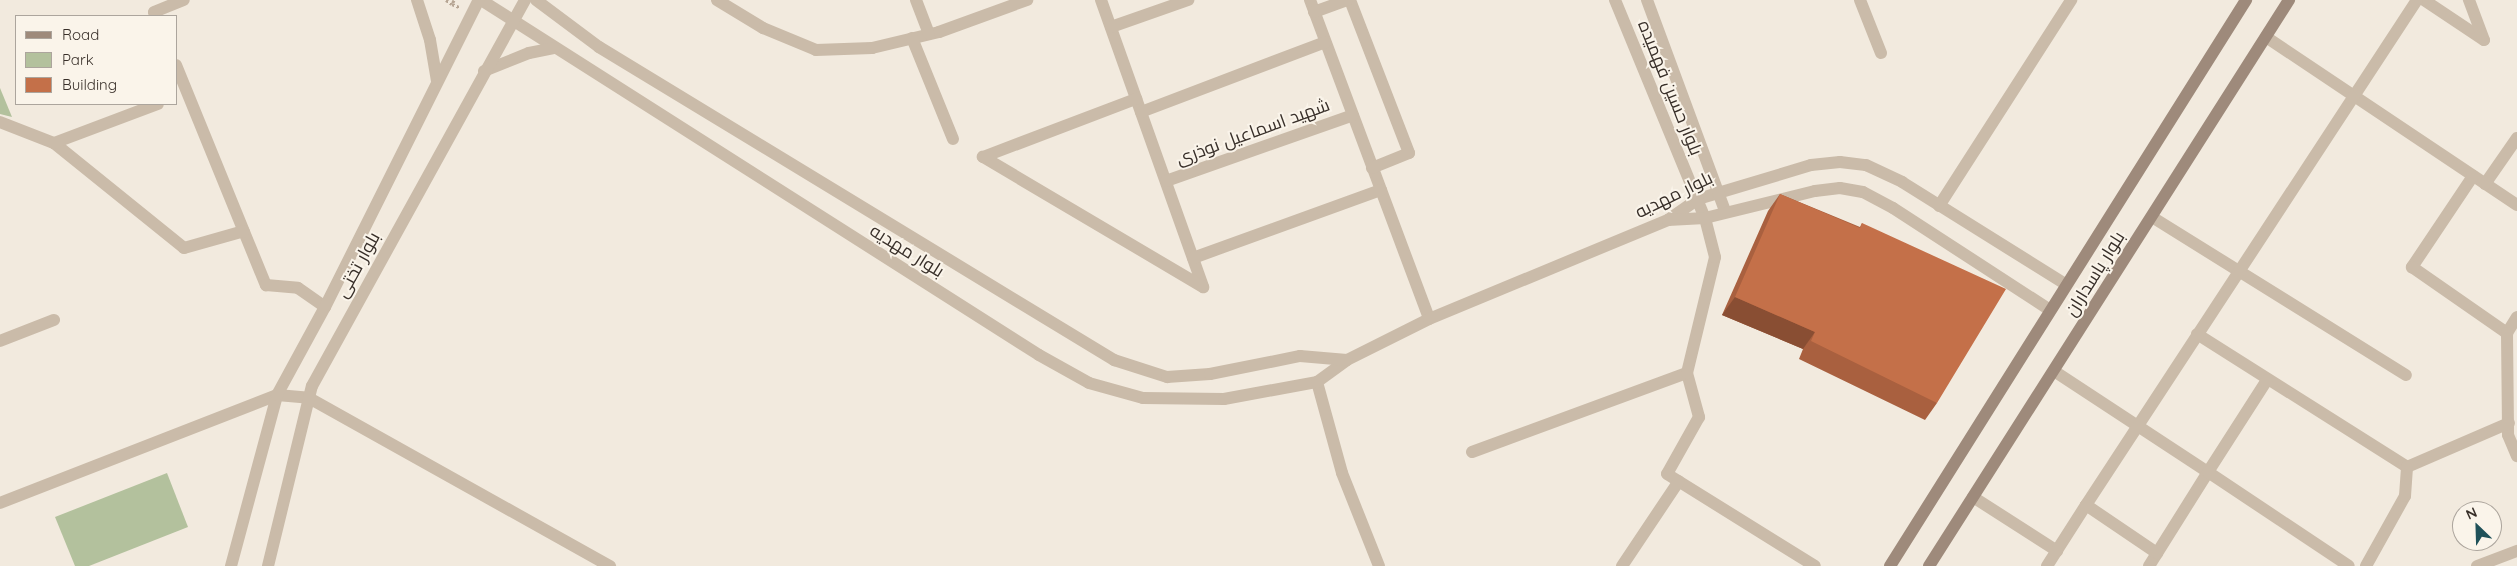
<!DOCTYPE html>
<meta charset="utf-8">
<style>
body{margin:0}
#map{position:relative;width:2517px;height:566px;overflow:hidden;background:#f2eade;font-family:Quicksand,Cairo,sans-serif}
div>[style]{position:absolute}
.green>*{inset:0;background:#b3c19d}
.path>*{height:3px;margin-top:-1.5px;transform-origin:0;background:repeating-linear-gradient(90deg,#b6a593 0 2.5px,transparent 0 5px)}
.minor>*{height:12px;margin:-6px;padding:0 6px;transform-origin:6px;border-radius:6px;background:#cabba9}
.tertiary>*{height:12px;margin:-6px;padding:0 6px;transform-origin:6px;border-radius:6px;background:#cabba9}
.secondary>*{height:12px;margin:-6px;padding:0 6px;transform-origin:6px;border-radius:6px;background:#9e8a7b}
.wall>*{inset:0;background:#a9603f}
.shaded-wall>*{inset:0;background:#894e33}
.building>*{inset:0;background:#c47049}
span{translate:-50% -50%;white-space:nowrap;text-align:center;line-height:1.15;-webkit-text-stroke:4px #faf4ea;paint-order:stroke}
.street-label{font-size:18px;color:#382f29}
.legend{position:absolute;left:15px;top:15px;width:162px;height:90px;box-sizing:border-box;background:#faf4ea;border:1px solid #aca59d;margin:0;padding:6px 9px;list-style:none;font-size:15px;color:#382f29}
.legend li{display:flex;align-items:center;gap:10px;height:25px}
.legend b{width:25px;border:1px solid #aca59d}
.north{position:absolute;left:2452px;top:501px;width:50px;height:50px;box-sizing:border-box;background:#faf4ea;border:1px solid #aca59d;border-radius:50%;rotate:336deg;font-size:14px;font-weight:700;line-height:20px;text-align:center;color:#382f29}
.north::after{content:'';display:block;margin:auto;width:18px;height:22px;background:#1f5159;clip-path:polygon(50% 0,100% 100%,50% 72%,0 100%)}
</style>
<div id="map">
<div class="green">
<div style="clip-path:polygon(0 88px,12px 117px,0 114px)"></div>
<div style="clip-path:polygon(167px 473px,188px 527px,89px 566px,75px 566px,55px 517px)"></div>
</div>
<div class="path">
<div style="left:446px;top:0;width:7px;rotate:34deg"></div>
<div style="left:454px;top:0;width:4px;rotate:117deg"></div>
<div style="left:452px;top:4px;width:8px;rotate:23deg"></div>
</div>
<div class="minor">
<div style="left:717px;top:0;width:54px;rotate:31.3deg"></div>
<div style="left:763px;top:28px;width:57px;rotate:22.5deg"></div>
<div style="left:816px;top:50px;width:56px;rotate:-2deg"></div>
<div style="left:872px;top:48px;width:69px;rotate:-13.4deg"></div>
<div style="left:939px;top:32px;width:94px;rotate:-20deg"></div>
<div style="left:916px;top:0;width:36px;rotate:69deg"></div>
<div style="left:1101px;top:0;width:305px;rotate:70.4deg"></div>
<div style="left:1203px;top:287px;width:256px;rotate:-149.4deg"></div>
<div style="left:983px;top:157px;width:164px;rotate:-20.8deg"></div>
<div style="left:1310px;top:0;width:340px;rotate:69.5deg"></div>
<div style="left:1350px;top:0;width:164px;rotate:68.9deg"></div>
<div style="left:1409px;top:153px;width:40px;rotate:158deg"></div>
<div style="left:1860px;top:0;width:57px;rotate:68.4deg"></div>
<div style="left:2424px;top:0;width:72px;rotate:33.7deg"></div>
<div style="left:2484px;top:40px;width:43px;rotate:-110.6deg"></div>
<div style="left:1314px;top:12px;width:35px;rotate:-20deg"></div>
<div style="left:156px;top:16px;width:4px;rotate:-117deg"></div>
<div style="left:154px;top:12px;width:32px;rotate:-22deg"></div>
<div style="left:1111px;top:27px;width:82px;rotate:-19.3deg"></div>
<div style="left:2266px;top:37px;width:302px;rotate:33.8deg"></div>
<div style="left:912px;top:38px;width:109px;rotate:67.9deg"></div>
<div style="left:176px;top:65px;width:238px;rotate:67.8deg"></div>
<div style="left:266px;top:285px;width:32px;rotate:5deg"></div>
<div style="left:298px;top:288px;width:33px;rotate:35deg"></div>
<div style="left:1141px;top:112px;width:197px;rotate:-20.8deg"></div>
<div style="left:0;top:122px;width:58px;rotate:21.3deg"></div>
<div style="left:54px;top:143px;width:167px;rotate:38.9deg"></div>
<div style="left:184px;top:248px;width:62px;rotate:-15.8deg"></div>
<div style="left:54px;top:143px;width:111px;rotate:-20.6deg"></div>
<div style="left:2473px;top:176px;width:110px;rotate:123.8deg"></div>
<div style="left:2412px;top:267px;width:116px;rotate:34.8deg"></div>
<div style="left:1166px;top:181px;width:198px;rotate:-19.4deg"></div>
<div style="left:2485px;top:184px;width:56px;rotate:-55.2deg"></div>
<div style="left:1939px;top:206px;width:245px;rotate:-57.3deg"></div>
<div style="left:2152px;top:217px;width:299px;rotate:31.9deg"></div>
<div style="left:1193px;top:258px;width:200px;rotate:-19.9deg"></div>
<div style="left:2517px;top:317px;width:19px;rotate:122deg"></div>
<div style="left:2507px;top:333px;width:102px;rotate:89.4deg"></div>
<div style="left:2508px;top:435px;width:23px;rotate:67deg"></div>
<div style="left:2197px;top:334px;width:249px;rotate:32.3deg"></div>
<div style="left:0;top:341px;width:58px;rotate:-21.3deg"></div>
<div style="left:2054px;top:371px;width:184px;rotate:33.3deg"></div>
<div style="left:2208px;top:472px;width:111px;rotate:122.1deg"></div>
<div style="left:1687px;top:373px;width:46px;rotate:74.7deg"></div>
<div style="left:1699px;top:417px;width:65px;rotate:119.3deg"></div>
<div style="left:1667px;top:474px;width:174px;rotate:31.9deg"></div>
<div style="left:2267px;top:380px;width:109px;rotate:122.7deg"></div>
<div style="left:2208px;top:472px;width:169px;rotate:33.7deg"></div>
<div style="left:1317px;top:382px;width:94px;rotate:74.6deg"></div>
<div style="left:1342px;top:473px;width:100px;rotate:68.3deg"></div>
<div style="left:1472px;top:452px;width:229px;rotate:-20.2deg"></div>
<div style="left:1687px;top:373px;width:119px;rotate:-76.4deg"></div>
<div style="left:1715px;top:257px;width:40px;rotate:-104.4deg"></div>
<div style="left:1973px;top:497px;width:100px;rotate:32.7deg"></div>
<div style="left:0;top:503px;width:297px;rotate:-21.3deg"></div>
<div style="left:277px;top:395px;width:32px;rotate:5deg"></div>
<div style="left:309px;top:398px;width:345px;rotate:29.2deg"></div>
<div style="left:2086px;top:505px;width:604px;rotate:-56.76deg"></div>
<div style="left:1622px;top:566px;width:102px;rotate:-56.2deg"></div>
<div style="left:2047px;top:566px;width:72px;rotate:-57.4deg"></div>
<div style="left:2086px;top:505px;width:86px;rotate:34.1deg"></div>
<div style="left:2366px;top:566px;width:80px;rotate:-60.9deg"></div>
<div style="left:2405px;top:496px;width:29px;rotate:-86deg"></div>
<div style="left:2407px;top:467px;width:111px;rotate:-23.3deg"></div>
<div style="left:2477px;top:566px;width:43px;rotate:-20.6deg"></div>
</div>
<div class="tertiary">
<div style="left:417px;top:0;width:42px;rotate:72deg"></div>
<div style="left:430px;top:40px;width:42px;rotate:80.3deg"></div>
<div style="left:481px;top:0;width:661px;rotate:32.46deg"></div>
<div style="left:1039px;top:355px;width:57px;rotate:29.2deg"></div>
<div style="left:1089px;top:383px;width:56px;rotate:15.5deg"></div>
<div style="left:1143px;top:398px;width:81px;rotate:0.7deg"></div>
<div style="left:1224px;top:399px;width:95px;rotate:-10.4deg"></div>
<div style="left:1317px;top:382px;width:37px;rotate:-36deg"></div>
<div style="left:1347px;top:360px;width:92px;rotate:-26.6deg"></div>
<div style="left:1429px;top:319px;width:259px;rotate:-22.5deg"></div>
<div style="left:1668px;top:220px;width:37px;rotate:-35deg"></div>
<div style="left:1698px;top:199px;width:118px;rotate:-16.7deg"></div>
<div style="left:1811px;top:165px;width:29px;rotate:-6deg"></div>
<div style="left:1840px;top:162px;width:26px;rotate:7deg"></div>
<div style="left:1866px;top:165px;width:40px;rotate:25deg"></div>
<div style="left:1902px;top:182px;width:192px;rotate:32deg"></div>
<div style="left:536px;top:0;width:79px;rotate:36.7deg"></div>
<div style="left:599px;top:47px;width:603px;rotate:31.29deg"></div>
<div style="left:1114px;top:360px;width:56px;rotate:17.8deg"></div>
<div style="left:1167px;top:377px;width:43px;rotate:-4deg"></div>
<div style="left:1210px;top:374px;width:92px;rotate:-11.3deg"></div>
<div style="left:1300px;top:356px;width:47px;rotate:4.9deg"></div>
<div style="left:1615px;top:0;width:236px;rotate:67.6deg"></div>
<div style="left:1647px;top:0;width:225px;rotate:69.7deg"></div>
<div style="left:484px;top:71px;width:48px;rotate:-21.8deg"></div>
<div style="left:529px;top:53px;width:25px;rotate:-11deg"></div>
<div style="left:1668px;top:220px;width:37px;rotate:-3deg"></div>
<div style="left:1705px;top:218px;width:113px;rotate:-13.8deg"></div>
<div style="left:1815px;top:191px;width:25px;rotate:-7deg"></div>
<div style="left:1840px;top:188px;width:23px;rotate:10deg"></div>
<div style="left:1863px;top:192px;width:34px;rotate:28deg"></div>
<div style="left:1893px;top:208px;width:187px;rotate:33deg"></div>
<div style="left:231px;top:566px;width:177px;rotate:-74.9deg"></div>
<div style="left:277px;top:395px;width:100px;rotate:-61.4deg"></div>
<div style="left:325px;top:307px;width:343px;rotate:-63.4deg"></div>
<div style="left:268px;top:566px;width:185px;rotate:-76.3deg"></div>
<div style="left:312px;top:386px;width:441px;rotate:-61.1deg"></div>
</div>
<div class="secondary">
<div style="left:1890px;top:566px;width:669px;rotate:-57.83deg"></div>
<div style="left:1929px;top:566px;width:671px;rotate:-57.54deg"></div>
</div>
<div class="wall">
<div style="clip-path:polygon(1780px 194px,1860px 227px,1862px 223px,1937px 403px,1925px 420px,1799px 359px,1803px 349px,1722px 315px,1768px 211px)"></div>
</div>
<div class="shaded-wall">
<div style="clip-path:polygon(1735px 297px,1815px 332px,1803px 349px,1722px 315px)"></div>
</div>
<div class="building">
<div style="clip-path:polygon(1780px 194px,1860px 228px,1862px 223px,2006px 289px,1937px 403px,1811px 341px,1815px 332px,1735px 297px)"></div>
</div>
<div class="street-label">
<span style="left:1670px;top:88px;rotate:68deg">بلوار حسین فهمیده</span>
<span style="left:1253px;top:132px;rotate:-20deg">شهید اسماعیل نوذری</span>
<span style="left:1674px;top:195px;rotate:-26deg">بلوار مهدیه</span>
<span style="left:907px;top:251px;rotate:32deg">بلوار مهدیه</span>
<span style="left:358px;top:265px;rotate:-61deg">بلوار تختی</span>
<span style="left:2095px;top:274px;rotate:-58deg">بلوار پاسداران</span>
</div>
<ul class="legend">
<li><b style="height:6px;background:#9e8a7b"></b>Road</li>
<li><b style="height:14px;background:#b3c19d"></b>Park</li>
<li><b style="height:14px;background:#c47049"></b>Building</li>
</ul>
<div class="north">N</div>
</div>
